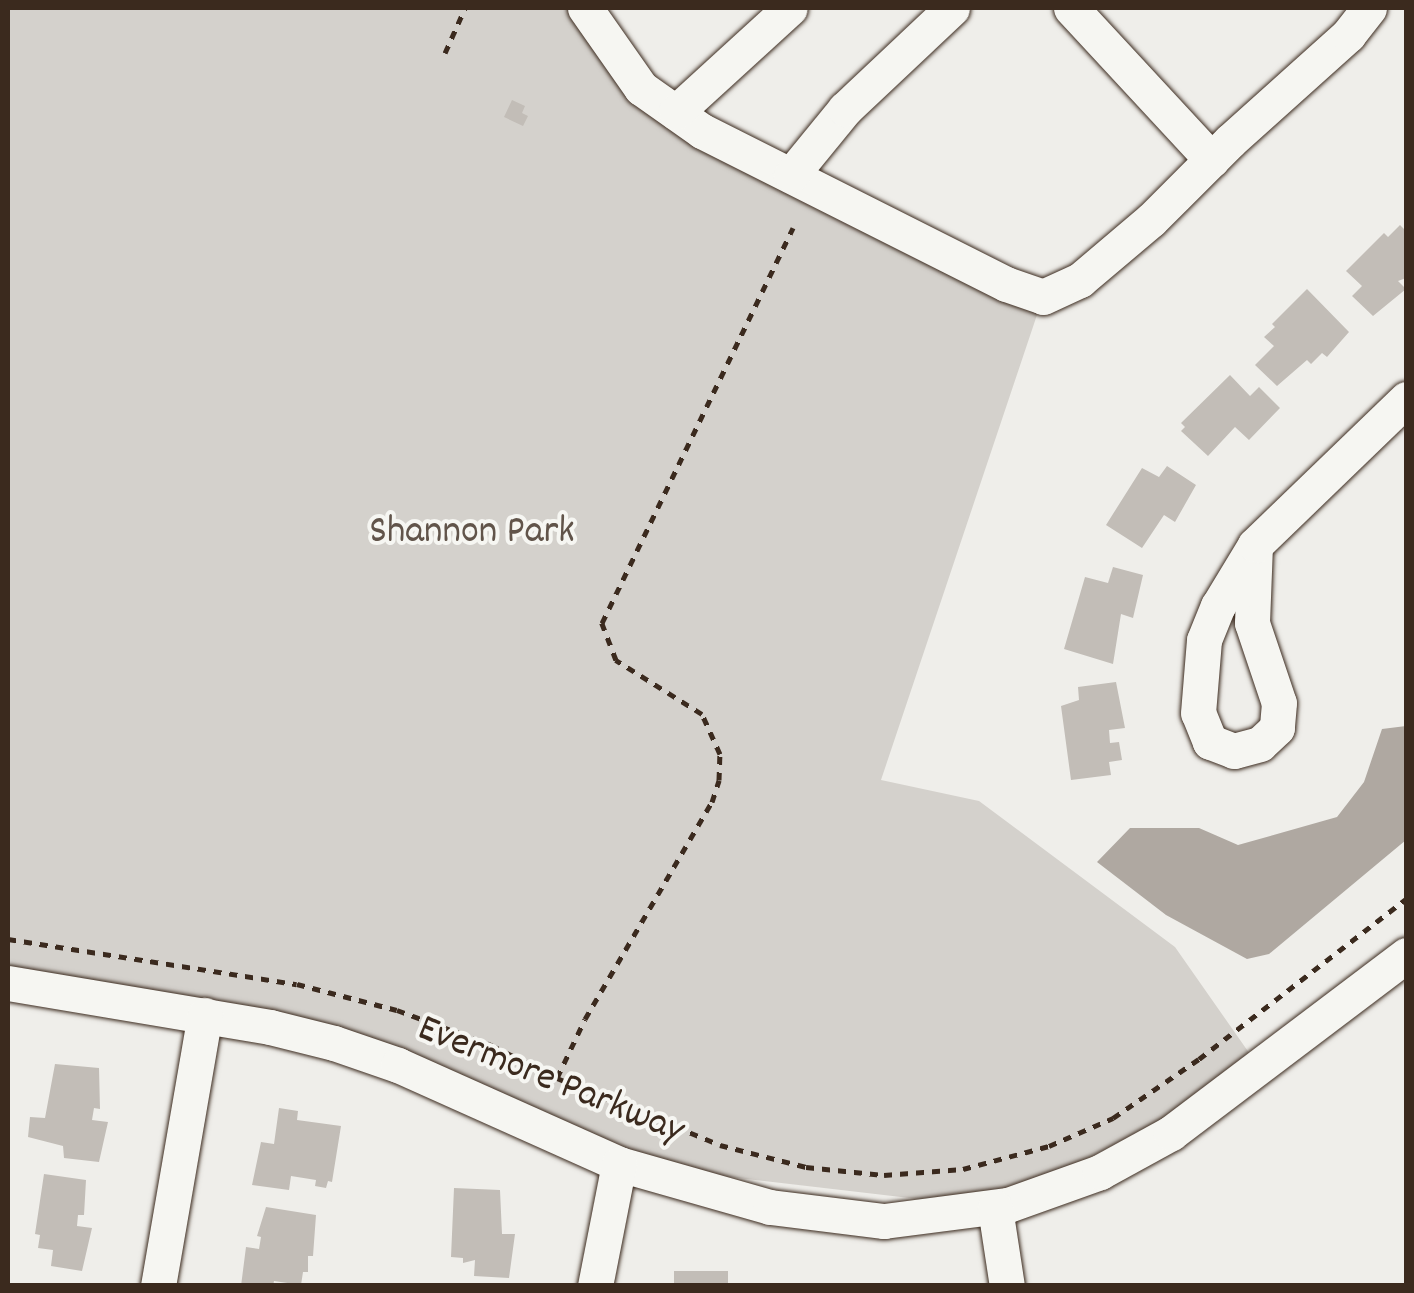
<!DOCTYPE html>
<style>
body{margin:0}
#map{position:relative;width:1414px;height:1293px;overflow:hidden;background:#efeeea;font-family:Dekko,sans-serif}
div>[style]{position:absolute}
.green>*{inset:0;background:#d4d1cc}
.water>*{inset:0;background:#afa8a1}
.building>*{inset:0;background:#c2bdb7;transform-origin:0 0}
.path>*{height:5px;margin-top:-2.5px;transform-origin:0;background:repeating-linear-gradient(90deg,#3b2a1e 0 8px,transparent 0 16px)}
.roads{filter:drop-shadow(0 0 2px #3b2a1e) drop-shadow(0 0 2px #3b2a1e)}
.minor>*{height:35px;margin:-17.5px;padding:0 17.5px;transform-origin:17.5px;border-radius:17.5px;background:#f6f6f2}
span{translate:-50% -50%;white-space:nowrap;text-align:center;line-height:1.15;-webkit-text-stroke:8px #f6f6f2;paint-order:stroke}
.park-label{font-size:40px;color:#61544a}
.street-label{font-size:40px;color:#3b2a1e}
.frame{position:absolute;inset:0;border:10px solid #3b2a1e;pointer-events:none}
</style>
<div id="map">
<div class="green">
<div style="clip-path:polygon(8px 8px,585px 8px,641px 88px,1043px 297px,881px 780px,979px 801px,1175px 947px,1259px 1067px,995px 1208px,619px 1164px,398px 1065px,8px 980px)"></div>
</div>
<div class="water">
<div style="clip-path:polygon(1406px 726px,1406px 840px,1269px 954px,1247px 959px,1166px 915px,1097px 862px,1130px 828px,1199px 828px,1238px 845px,1337px 817px,1364px 782px,1382px 729px)"></div>
</div>
<div class="building">
<div style="clip-path:polygon(512px 100px,525px 106px,522px 113px,528px 116px,523px 126px,504px 117px)"></div>
<div style="clip-path:polygon(1400px 225px,1406px 231px,1406px 278px,1398px 281px,1406px 289px,1373px 316px,1352px 296px,1362px 286px,1346px 271px,1384px 233px,1388px 237px)"></div>
<div style="clip-path:polygon(1307px 289px,1349px 332px,1327px 357px,1322px 353px,1311px 364px,1307px 360px,1277px 386px,1255px 365px,1274px 346px,1264px 337px,1275px 327px,1272px 324px)"></div>
<div style="clip-path:polygon(1230px 375px,1250px 396px,1259px 387px,1280px 408px,1249px 440px,1235px 427px,1208px 456px,1181px 431px,1185px 427px,1181px 423px)"></div>
<div style="clip-path:polygon(1167px 466px,1196px 485px,1175px 522px,1164px 515px,1142px 548px,1106px 525px,1142px 468px,1159px 477px)"></div>
<div style="clip-path:polygon(1113px 567px,1143px 575px,1133px 618px,1121px 614px,1113px 664px,1064px 649px,1085px 577px,1108px 583px)"></div>
<div style="clip-path:polygon(1116px 682px,1125px 728px,1109px 730px,1110px 743px,1119px 742px,1122px 760px,1109px 762px,1111px 775px,1071px 780px,1061px 706px,1079px 700px,1078px 687px)"></div>
<div style="clip-path:polygon(55px 1064px,99px 1068px,100px 1109px,94px 1108px,92px 1120px,108px 1122px,99px 1162px,64px 1158px,63px 1146px,28px 1137px,30px 1117px,45px 1118px)"></div>
<div style="clip-path:polygon(279px 1108px,298px 1111px,297px 1120px,341px 1126px,332px 1182px,328px 1181px,326px 1188px,315px 1186px,316px 1180px,291px 1176px,289px 1190px,252px 1185px,261px 1142px,274px 1144px)"></div>
<div style="clip-path:polygon(44px 1174px,86px 1180px,84px 1215px,78px 1215px,77px 1226px,92px 1228px,82px 1271px,51px 1266px,53px 1250px,38px 1248px,40px 1235px,35px 1234px)"></div>
<div style="clip-path:polygon(454px 1188px,500px 1190px,502px 1234px,515px 1234px,509px 1278px,474px 1276px,475px 1260px,463px 1263px,463px 1258px,451px 1257px)"></div>
<div style="clip-path:polygon(266px 1207px,316px 1215px,313px 1256px,308px 1256px,308px 1272px,303px 1272px,301px 1285px,274px 1281px,273px 1286px,241px 1286px,246px 1247px,259px 1249px,261px 1237px,257px 1236px)"></div>
<div style="left:674px;top:1271px;width:54px;height:15px"></div>
</div>
<div class="path">
<div style="left:445px;top:53px;width:49px;rotate:-66deg"></div>
<div style="left:8px;top:939px;width:292px;rotate:8.9deg"></div>
<div style="left:297px;top:984px;width:103px;rotate:14.6deg"></div>
<div style="left:397px;top:1010px;width:100px;rotate:20.4deg"></div>
<div style="left:491px;top:1045px;width:74px;rotate:26.6deg"></div>
<div style="left:557px;top:1078px;width:176px;rotate:22.3deg"></div>
<div style="left:720px;top:1145px;width:89px;rotate:14.3deg"></div>
<div style="left:806px;top:1167px;width:78px;rotate:5.9deg"></div>
<div style="left:884px;top:1175px;width:79px;rotate:-4.3deg"></div>
<div style="left:963px;top:1169px;width:89px;rotate:-15deg"></div>
<div style="left:1049px;top:1146px;width:70px;rotate:-23.6deg"></div>
<div style="left:1113px;top:1118px;width:104px;rotate:-34.5deg"></div>
<div style="left:1199px;top:1059px;width:262px;rotate:-37.7deg"></div>
<div style="left:557px;top:1078px;width:65px;rotate:-64.6deg"></div>
<div style="left:585px;top:1019px;width:251px;rotate:-59.7deg"></div>
<div style="left:712px;top:802px;width:23px;rotate:-72deg"></div>
<div style="left:719px;top:780px;width:26px;rotate:-88deg"></div>
<div style="left:720px;top:754px;width:44px;rotate:-114.2deg"></div>
<div style="left:702px;top:714px;width:102px;rotate:-147.9deg"></div>
<div style="left:616px;top:660px;width:40px;rotate:-111deg"></div>
<div style="left:602px;top:623px;width:439px;rotate:-64.2deg"></div>
</div>
<div class="roads">
<div class="minor">
<div style="left:585px;top:8px;width:98px;rotate:55deg"></div>
<div style="left:641px;top:88px;width:75px;rotate:35.2deg"></div>
<div style="left:702px;top:131px;width:340px;rotate:26.7deg"></div>
<div style="left:1006px;top:284px;width:39px;rotate:19deg"></div>
<div style="left:1043px;top:297px;width:41px;rotate:-24.7deg"></div>
<div style="left:1080px;top:280px;width:93px;rotate:-40.2deg"></div>
<div style="left:1151px;top:220px;width:112px;rotate:-45deg"></div>
<div style="left:1230px;top:141px;width:159px;rotate:-41.9deg"></div>
<div style="left:1348px;top:35px;width:34px;rotate:-52deg"></div>
<div style="left:1071px;top:8px;width:207px;rotate:47.2deg"></div>
<div style="left:676px;top:112px;width:154px;rotate:-42.4deg"></div>
<div style="left:791px;top:175px;width:85px;rotate:-50.7deg"></div>
<div style="left:845px;top:109px;width:147px;rotate:-43.3deg"></div>
<div style="left:1255px;top:545px;width:78px;rotate:92.2deg"></div>
<div style="left:1252px;top:623px;width:84px;rotate:71.4deg"></div>
<div style="left:1279px;top:703px;width:25px;rotate:95deg"></div>
<div style="left:1277px;top:728px;width:23px;rotate:137deg"></div>
<div style="left:1260px;top:744px;width:27px;rotate:165deg"></div>
<div style="left:1234px;top:751px;width:26px;rotate:-159deg"></div>
<div style="left:1210px;top:742px;width:31px;rotate:-112deg"></div>
<div style="left:1198px;top:713px;width:73px;rotate:-85.3deg"></div>
<div style="left:1204px;top:640px;width:37px;rotate:-68deg"></div>
<div style="left:1218px;top:606px;width:71px;rotate:-58.8deg"></div>
<div style="left:1255px;top:545px;width:210px;rotate:-44deg"></div>
<div style="left:8px;top:983px;width:266px;rotate:9.5deg"></div>
<div style="left:270px;top:1027px;width:66px;rotate:14deg"></div>
<div style="left:334px;top:1043px;width:68px;rotate:19deg"></div>
<div style="left:398px;top:1065px;width:242px;rotate:24.1deg"></div>
<div style="left:619px;top:1164px;width:157px;rotate:15.9deg"></div>
<div style="left:770px;top:1207px;width:115px;rotate:7deg"></div>
<div style="left:884px;top:1221px;width:125px;rotate:-7.4deg"></div>
<div style="left:1008px;top:1205px;width:98px;rotate:-19.7deg"></div>
<div style="left:1100px;top:1172px;width:81px;rotate:-28.8deg"></div>
<div style="left:1171px;top:1133px;width:295px;rotate:-37.1deg"></div>
<div style="left:995px;top:1208px;width:79px;rotate:81.3deg"></div>
<div style="left:158px;top:1286px;width:275px;rotate:-80.2deg"></div>
<div style="left:595px;top:1286px;width:124px;rotate:-78.9deg"></div>
</div>
</div>
<div class="park-label">
<span style="left:472px;top:534px">Shannon Park</span>
</div>
<div class="street-label">
<span style="left:550px;top:1082px;rotate:22deg">Evermore Parkway</span>
</div>
<div class="frame"></div>
</div>
